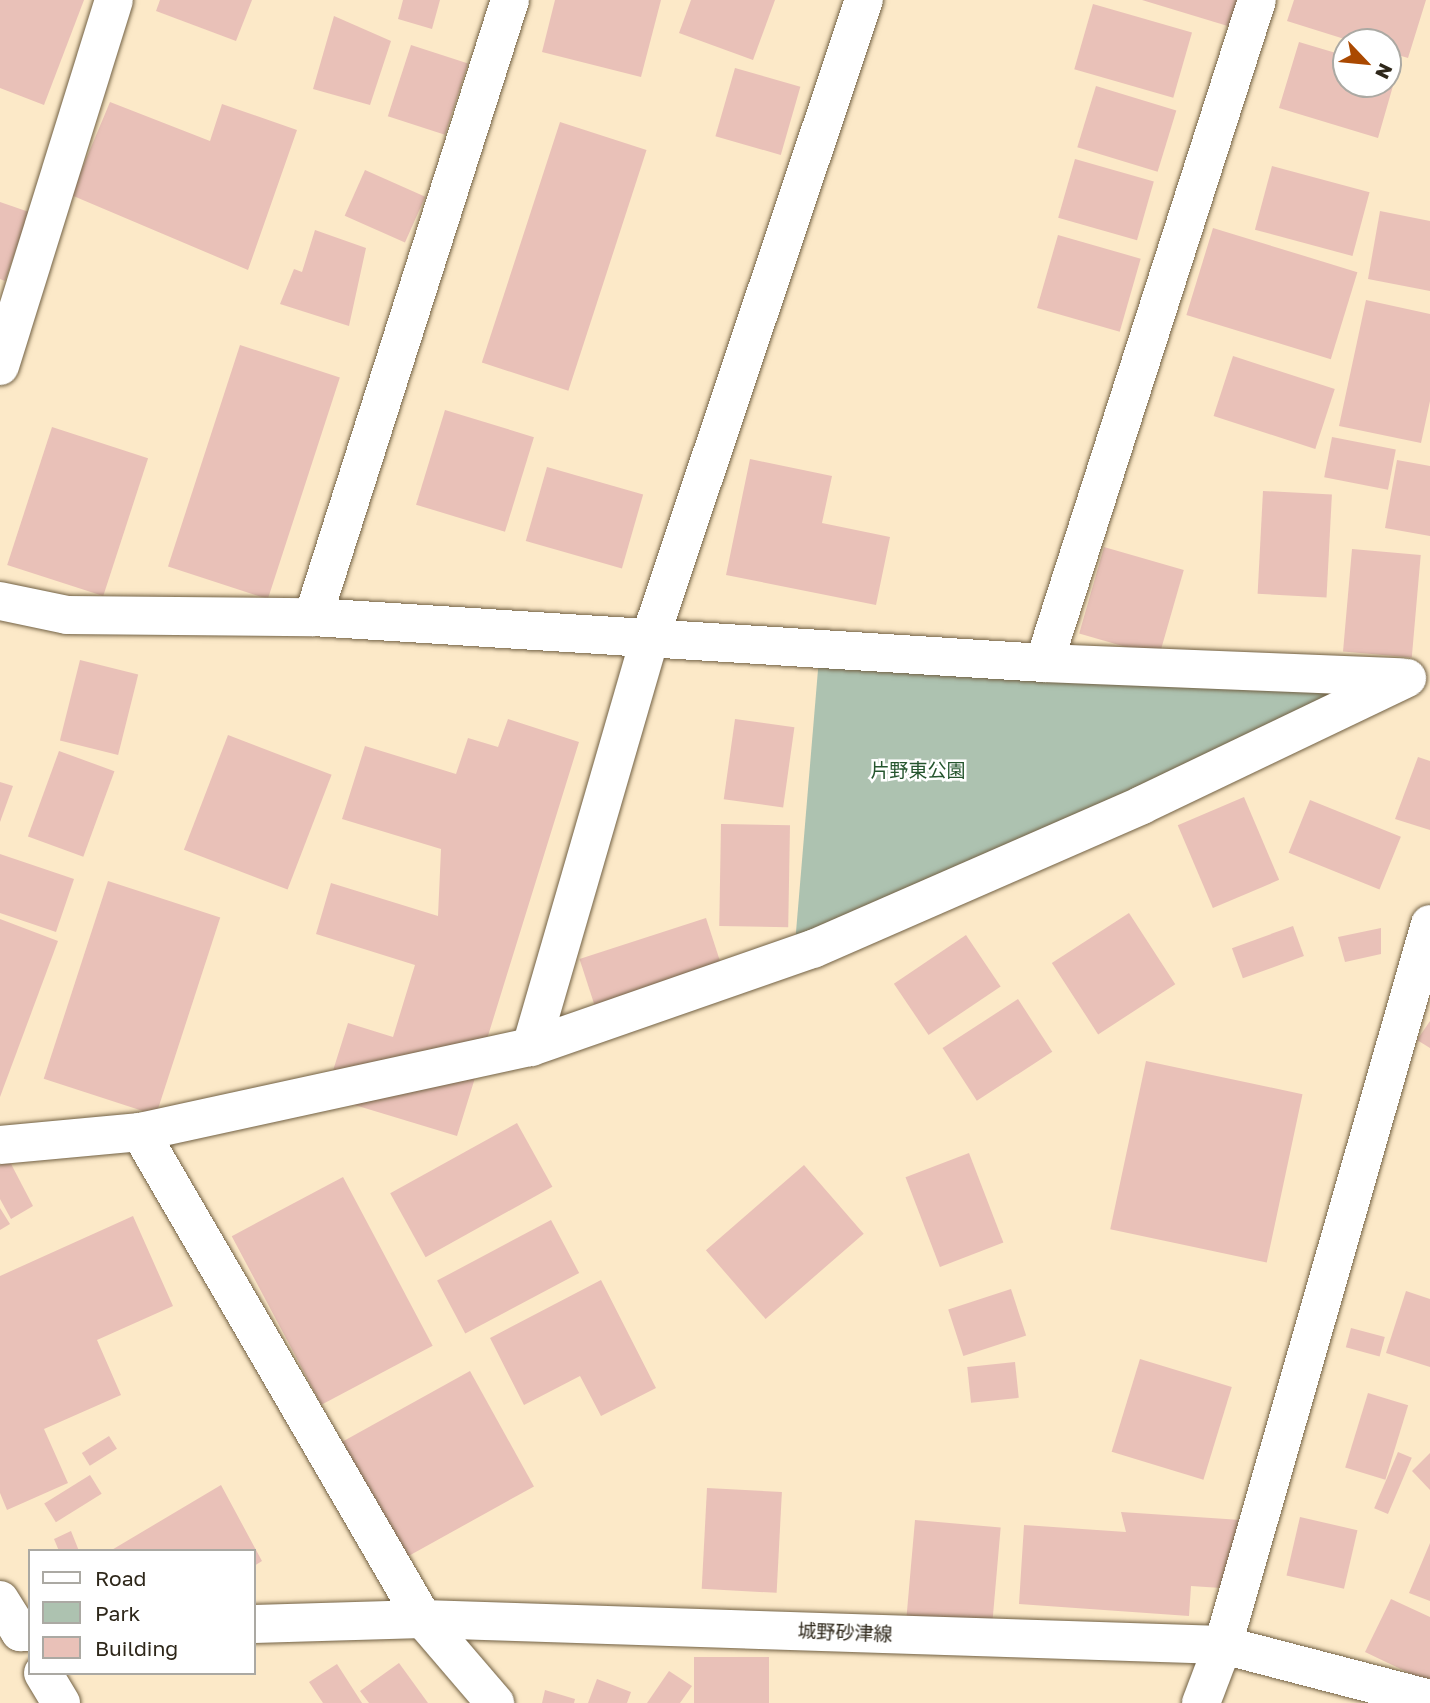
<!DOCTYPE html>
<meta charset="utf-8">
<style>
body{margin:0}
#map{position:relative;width:1430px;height:1703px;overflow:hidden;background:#fce9c8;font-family:"Golos Text","Noto Sans JP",sans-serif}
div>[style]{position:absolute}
.green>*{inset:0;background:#adc2b0}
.building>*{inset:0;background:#e9c1b8;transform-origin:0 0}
.roads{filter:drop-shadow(0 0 2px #726144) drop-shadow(0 0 2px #726144)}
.minor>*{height:38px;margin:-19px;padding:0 19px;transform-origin:19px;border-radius:19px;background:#fff}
.tertiary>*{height:38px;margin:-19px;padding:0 19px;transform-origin:19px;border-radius:19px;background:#fff}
.secondary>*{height:38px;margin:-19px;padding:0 19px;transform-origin:19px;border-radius:19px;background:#fff}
span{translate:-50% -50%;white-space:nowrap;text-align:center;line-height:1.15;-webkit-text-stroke:5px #fff;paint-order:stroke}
.park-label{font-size:19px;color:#25552e}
.street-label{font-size:19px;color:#2e271a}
.legend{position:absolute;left:28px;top:1549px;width:228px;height:126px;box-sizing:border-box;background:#fff;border:2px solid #aba9a3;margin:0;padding:9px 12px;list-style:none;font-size:21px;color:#2e271a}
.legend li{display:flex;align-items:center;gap:14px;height:35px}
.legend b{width:35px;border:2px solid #aba9a3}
.north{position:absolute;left:1332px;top:28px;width:70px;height:70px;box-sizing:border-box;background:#fff;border:2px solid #aba9a3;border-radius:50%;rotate:116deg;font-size:19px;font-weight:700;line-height:28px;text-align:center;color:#2e271a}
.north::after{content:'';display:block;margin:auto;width:24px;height:32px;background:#aa4901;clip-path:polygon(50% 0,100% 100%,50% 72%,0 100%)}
</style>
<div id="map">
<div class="green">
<div style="clip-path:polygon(819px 658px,1382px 683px,795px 944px)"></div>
</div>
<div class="building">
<div style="clip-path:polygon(0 0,84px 0,44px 105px,0 88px)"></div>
<div style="clip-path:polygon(160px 0,252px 0,236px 41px,156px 11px)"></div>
<div style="clip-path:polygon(403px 0,440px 0,432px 29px,398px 19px)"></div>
<div style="clip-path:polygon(555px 0,661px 0,641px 77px,542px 52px)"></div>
<div style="clip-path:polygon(691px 0,775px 0,753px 60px,679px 33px)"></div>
<div style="clip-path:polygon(1142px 0,1239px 0,1231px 27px)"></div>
<div style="clip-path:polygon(1294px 0,1426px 0,1408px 58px,1388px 52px,1388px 42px,1354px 42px,1287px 21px)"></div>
<div style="left:1093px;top:4px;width:103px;height:68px;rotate:16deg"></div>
<div style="clip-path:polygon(334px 16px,391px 41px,370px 105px,313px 89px)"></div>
<div style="clip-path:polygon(1299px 42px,1346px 56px,1346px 84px,1388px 84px,1388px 69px,1397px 72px,1378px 138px,1279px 108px)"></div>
<div style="left:411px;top:45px;width:60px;height:75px;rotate:18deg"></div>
<div style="left:735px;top:68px;width:68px;height:71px;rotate:16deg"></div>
<div style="left:1096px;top:86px;width:84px;height:64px;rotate:17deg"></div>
<div style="clip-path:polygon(110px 102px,210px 141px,222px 104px,297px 130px,248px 270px,71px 195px)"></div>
<div style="left:560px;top:122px;width:91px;height:253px;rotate:18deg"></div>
<div style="left:1075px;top:159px;width:82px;height:61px;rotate:16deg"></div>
<div style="left:1272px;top:166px;width:101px;height:66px;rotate:15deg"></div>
<div style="left:365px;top:170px;width:66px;height:50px;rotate:24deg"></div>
<div style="clip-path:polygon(0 202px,29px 212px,5px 281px,0 279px)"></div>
<div style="clip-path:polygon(1380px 211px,1430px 221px,1430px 291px,1368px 279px)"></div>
<div style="left:1213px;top:228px;width:151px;height:91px;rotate:17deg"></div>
<div style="clip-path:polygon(315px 230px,366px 248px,349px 326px,280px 304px,294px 269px,302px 272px)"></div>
<div style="left:1058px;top:235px;width:86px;height:76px;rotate:16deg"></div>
<div style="clip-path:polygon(1366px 300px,1430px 314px,1430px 401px,1421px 443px,1339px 426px)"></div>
<div style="left:240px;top:345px;width:105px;height:233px;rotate:18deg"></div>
<div style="left:1233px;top:356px;width:107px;height:63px;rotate:18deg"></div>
<div style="left:445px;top:410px;width:93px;height:99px;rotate:17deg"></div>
<div style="left:52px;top:427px;width:101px;height:145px;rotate:18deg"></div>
<div style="left:1332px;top:437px;width:65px;height:41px;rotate:11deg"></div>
<div style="clip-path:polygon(750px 459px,832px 476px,822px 523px,890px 537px,876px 605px,726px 575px)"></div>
<div style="clip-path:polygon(1397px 460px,1430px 466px,1430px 536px,1385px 528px)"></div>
<div style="left:547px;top:467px;width:100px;height:77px;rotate:16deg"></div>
<div style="left:1263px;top:491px;width:69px;height:103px;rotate:3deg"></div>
<div style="left:1104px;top:547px;width:83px;height:90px;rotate:16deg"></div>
<div style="left:1352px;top:549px;width:69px;height:103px;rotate:5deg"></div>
<div style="left:80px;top:660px;width:60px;height:83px;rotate:14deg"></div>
<div style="clip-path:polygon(508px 719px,579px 742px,457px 1136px,325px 1096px,348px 1023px,393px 1037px,415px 965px,316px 934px,331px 883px,438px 916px,441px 849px,342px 819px,365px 746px,456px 774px,468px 738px,498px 747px)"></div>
<div style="left:735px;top:719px;width:60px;height:81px;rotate:8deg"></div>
<div style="left:228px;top:735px;width:111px;height:123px;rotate:21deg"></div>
<div style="left:59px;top:751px;width:59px;height:91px;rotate:20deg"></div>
<div style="clip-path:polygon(1418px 757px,1430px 761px,1430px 830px,1395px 819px)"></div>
<div style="clip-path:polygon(0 782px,13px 786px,0 822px)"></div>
<div style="left:1244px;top:797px;width:90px;height:72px;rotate:67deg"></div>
<div style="left:1310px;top:800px;width:98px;height:57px;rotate:22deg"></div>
<div style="left:721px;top:824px;width:69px;height:102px;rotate:1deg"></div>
<div style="clip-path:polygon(0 854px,74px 879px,56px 932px,0 913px)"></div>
<div style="left:108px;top:881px;width:118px;height:208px;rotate:18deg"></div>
<div style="left:1129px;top:913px;width:85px;height:92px;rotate:57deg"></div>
<div style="left:706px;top:918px;width:51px;height:133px;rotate:72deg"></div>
<div style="clip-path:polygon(0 919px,58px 941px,0 1097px)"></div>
<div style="left:1293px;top:926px;width:32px;height:65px;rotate:70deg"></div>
<div style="clip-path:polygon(1381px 928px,1381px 954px,1345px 962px,1338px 937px)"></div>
<div style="left:966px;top:935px;width:62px;height:87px;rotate:56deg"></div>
<div style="left:1018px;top:999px;width:63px;height:90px;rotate:57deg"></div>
<div style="clip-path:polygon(1430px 1021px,1430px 1048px,1417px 1040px)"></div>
<div style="left:1146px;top:1061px;width:160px;height:172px;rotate:12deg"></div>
<div style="left:517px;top:1123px;width:73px;height:145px;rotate:61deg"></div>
<div style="left:969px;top:1153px;width:96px;height:68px;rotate:69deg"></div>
<div style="clip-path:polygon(9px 1160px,33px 1206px,11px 1219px,0 1199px,0 1165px)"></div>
<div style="left:804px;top:1165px;width:91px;height:130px;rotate:49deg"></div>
<div style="left:343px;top:1177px;width:191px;height:126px;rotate:62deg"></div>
<div style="clip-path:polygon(0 1208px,10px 1224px,0 1230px)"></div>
<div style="clip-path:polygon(133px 1216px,173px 1306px,97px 1340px,121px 1395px,44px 1429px,68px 1483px,7px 1510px,0 1493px,0 1276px)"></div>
<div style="left:551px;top:1220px;width:60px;height:129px;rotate:62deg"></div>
<div style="clip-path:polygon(601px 1280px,656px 1388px,601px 1416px,580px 1376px,524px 1405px,490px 1338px)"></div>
<div style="left:1011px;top:1289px;width:49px;height:66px;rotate:72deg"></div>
<div style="clip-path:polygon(1406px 1291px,1430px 1299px,1430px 1367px,1386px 1353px)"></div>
<div style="left:1351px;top:1328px;width:35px;height:20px;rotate:15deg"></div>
<div style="left:1140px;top:1359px;width:96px;height:97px;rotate:17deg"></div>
<div style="left:1015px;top:1362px;width:36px;height:48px;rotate:84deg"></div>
<div style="left:470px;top:1371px;width:132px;height:146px;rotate:61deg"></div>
<div style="left:1368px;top:1393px;width:42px;height:78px;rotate:17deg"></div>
<div style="left:109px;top:1436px;width:15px;height:32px;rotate:58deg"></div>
<div style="left:1398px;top:1452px;width:15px;height:61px;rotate:23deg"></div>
<div style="clip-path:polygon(1430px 1453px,1430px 1490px,1412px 1471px)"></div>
<div style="left:90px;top:1475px;width:22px;height:54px;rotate:58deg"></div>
<div style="clip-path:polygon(221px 1485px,262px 1561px,254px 1566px,254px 1551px,110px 1551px)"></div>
<div style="left:707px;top:1488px;width:75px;height:101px;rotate:3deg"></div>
<div style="clip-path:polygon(1121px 1512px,1241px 1520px,1236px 1589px,1191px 1586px,1189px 1616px,1019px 1604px,1024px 1525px,1126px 1532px)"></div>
<div style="left:1300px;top:1517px;width:59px;height:60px;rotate:13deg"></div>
<div style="left:915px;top:1520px;width:86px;height:102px;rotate:5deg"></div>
<div style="clip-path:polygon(71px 1531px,79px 1551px,59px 1551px,54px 1539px)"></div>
<div style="clip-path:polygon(1430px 1543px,1430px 1601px,1409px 1593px)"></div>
<div style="clip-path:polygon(1391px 1599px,1430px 1617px,1430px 1683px,1365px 1652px)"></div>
<div style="left:769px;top:1657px;width:46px;height:75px;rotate:90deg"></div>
<div style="clip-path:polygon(399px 1663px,428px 1703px,369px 1703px,360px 1691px)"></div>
<div style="clip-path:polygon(337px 1664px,362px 1703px,323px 1703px,309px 1682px)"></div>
<div style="clip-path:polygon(669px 1671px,692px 1686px,680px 1703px,647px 1703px)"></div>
<div style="clip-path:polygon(597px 1679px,631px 1692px,627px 1703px,588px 1703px)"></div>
<div style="clip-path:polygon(545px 1690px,575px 1699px,574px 1703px,542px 1703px)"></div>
</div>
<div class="roads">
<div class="minor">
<div style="left:0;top:366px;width:383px;rotate:-72.7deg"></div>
<div style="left:0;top:601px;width:68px;rotate:11.8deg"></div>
<div style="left:67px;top:615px;width:246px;rotate:0.5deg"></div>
<div style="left:313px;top:617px;width:732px;rotate:3.6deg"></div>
<div style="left:1044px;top:663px;width:356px;rotate:2.3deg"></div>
<div style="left:313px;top:617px;width:648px;rotate:-72.29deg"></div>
<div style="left:1044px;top:663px;width:696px;rotate:-72.19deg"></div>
<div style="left:531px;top:1047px;width:426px;rotate:-73.8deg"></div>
<div style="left:650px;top:638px;width:673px;rotate:-71.46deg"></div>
<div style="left:140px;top:1132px;width:563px;rotate:59.84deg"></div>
<div style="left:423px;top:1619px;width:111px;rotate:49.4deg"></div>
<div style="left:0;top:1145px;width:141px;rotate:-5.3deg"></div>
<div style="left:140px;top:1132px;width:400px;rotate:-12.3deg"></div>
<div style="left:531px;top:1047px;width:299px;rotate:-19.2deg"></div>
<div style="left:813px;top:949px;width:359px;rotate:-23.6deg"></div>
<div style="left:1142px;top:805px;width:294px;rotate:-25.6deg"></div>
<div style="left:1201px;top:1703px;width:62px;rotate:-69.2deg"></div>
<div style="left:1223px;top:1645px;width:750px;rotate:-73.98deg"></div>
</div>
<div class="tertiary">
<div style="left:43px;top:1673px;width:35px;rotate:59deg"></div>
</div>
<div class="secondary">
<div style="left:0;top:1600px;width:38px;rotate:58deg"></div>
<div style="left:20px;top:1632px;width:10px"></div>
<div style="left:254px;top:1624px;width:169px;rotate:-1.7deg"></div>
<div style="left:423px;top:1619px;width:800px;rotate:1.86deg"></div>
<div style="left:1223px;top:1645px;width:214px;rotate:14.6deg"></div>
</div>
</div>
<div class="park-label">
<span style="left:918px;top:770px">片野東公園</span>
</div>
<div class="street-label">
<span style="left:845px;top:1632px;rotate:2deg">城野砂津線</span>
</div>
<ul class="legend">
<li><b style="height:9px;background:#fff"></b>Road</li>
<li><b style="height:19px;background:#adc2b0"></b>Park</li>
<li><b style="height:19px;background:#e9c1b8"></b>Building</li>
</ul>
<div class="north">N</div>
</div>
